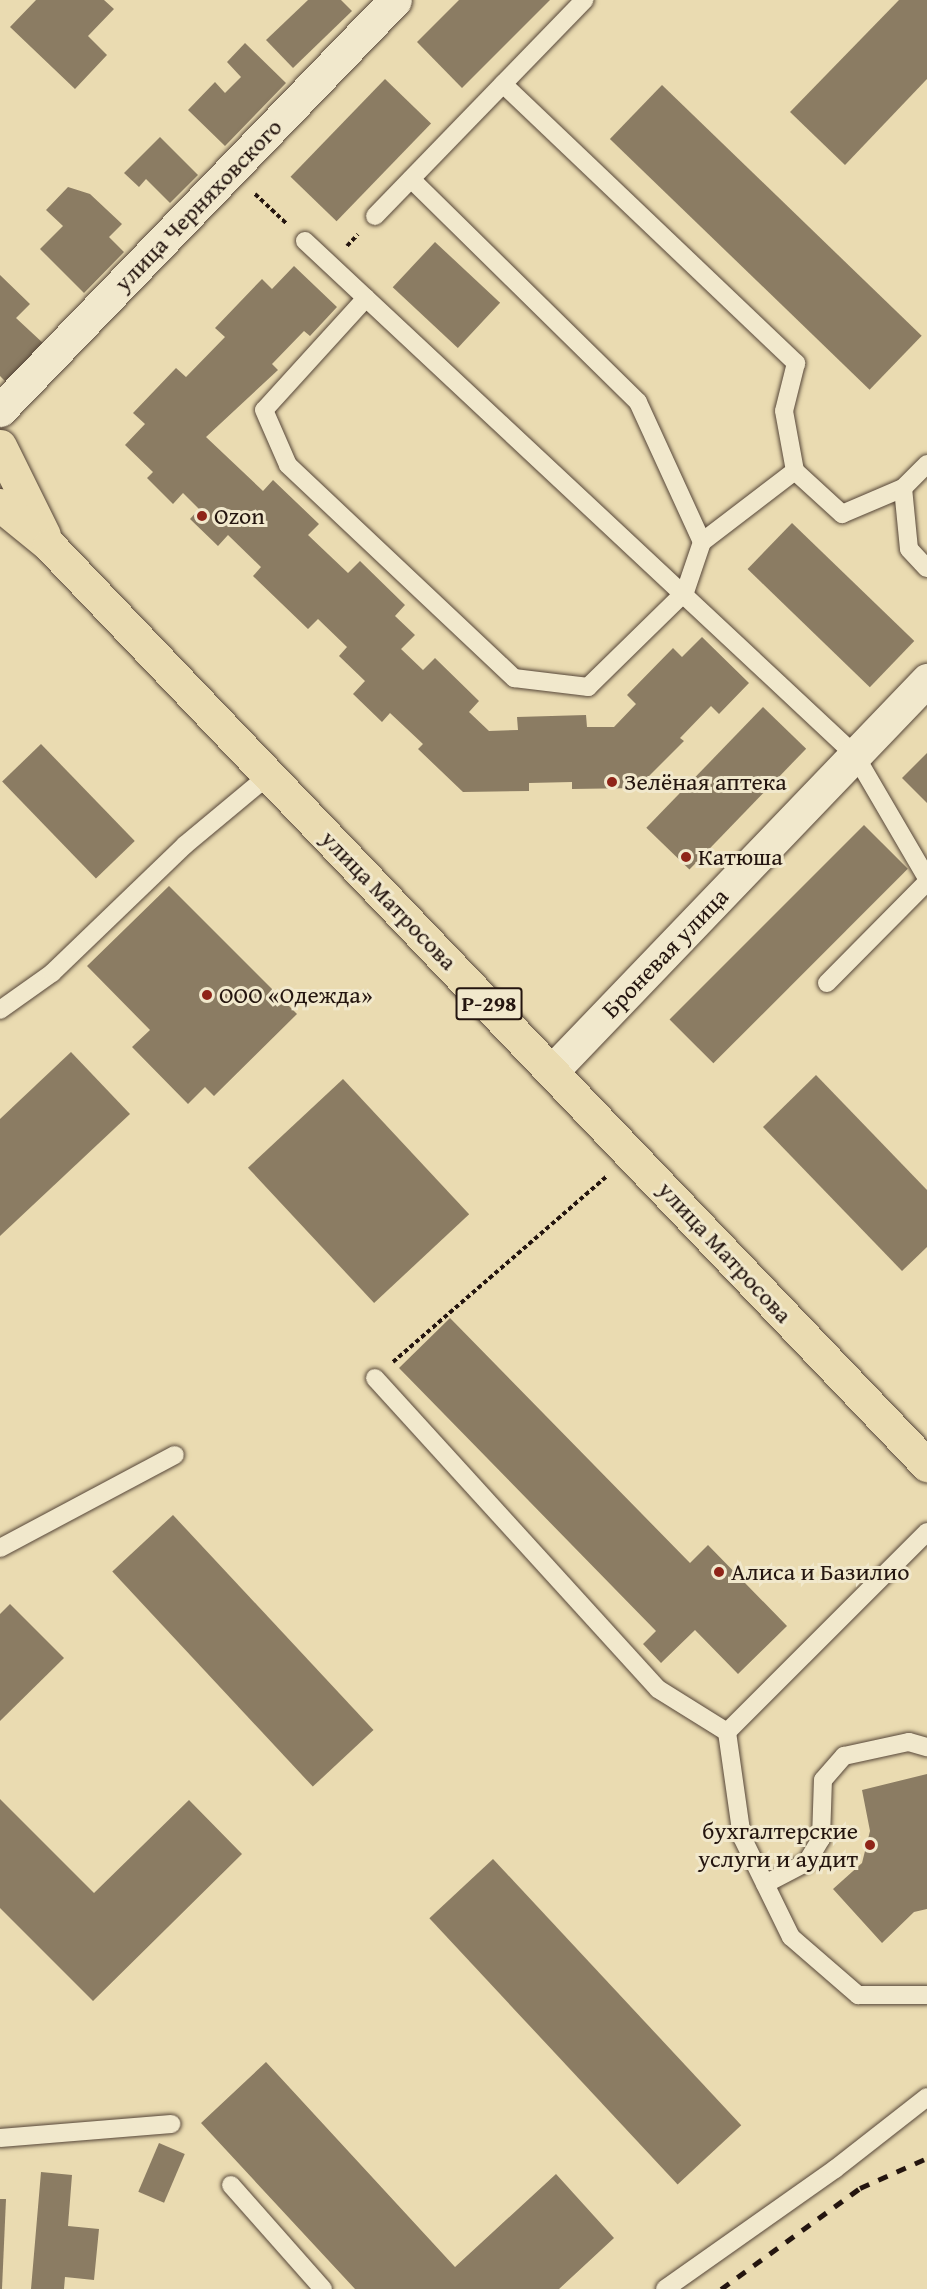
<!DOCTYPE html>
<meta charset="utf-8">
<style>
body{margin:0}
#map{position:relative;width:927px;height:2289px;overflow:hidden;background:#eadbb1;font-family:"Gentium Book Plus",serif}
div>[style]{position:absolute}
.building>*{inset:0;background:#8b7c63;transform-origin:0 0}
.path>*{height:4px;margin-top:-2px;transform-origin:0;background:repeating-linear-gradient(90deg,#24150f 0 4.5px,transparent 0 7.5px)}
.roads{filter:drop-shadow(0 0 2px #564638) drop-shadow(0 0 2px #564638)}
.lane>*{height:18px;margin:-9px;padding:0 9px;transform-origin:9px;border-radius:9px;background:#f1e8cc}
.street>*{height:33px;margin:-16.5px;padding:0 16.5px;transform-origin:16.5px;border-radius:16.5px;background:#f1e8cc}
.highway>*{height:33px;margin:-16.5px;padding:0 16.5px;transform-origin:16.5px;border-radius:16.5px;background:#eadbb1}
.rail>*{height:4.5px;margin-top:-2.25px;transform-origin:0;background:repeating-linear-gradient(90deg,#24150f 0 10px,transparent 0 20px)}
.dots>*{width:16px;height:16px;translate:-50% -50%;box-sizing:border-box;border:3px solid #f1e8cc;border-radius:50%}
span{translate:-50% -50%;white-space:nowrap;text-align:center;line-height:1.15;-webkit-text-stroke:6px #f1e8cc;paint-order:stroke}
.shield-label span{padding:2px 4px;background:#f1e8cc;border:2px solid;border-radius:4px;-webkit-text-stroke-width:0}
.shield-label{font-size:22px;color:#24150f;font-weight:700}
.street-label{font-size:24px;color:#24150f}
.poi-label{font-size:24px;color:#24150f}
.left{translate:0 -50%;text-align:left}
.right{translate:-100% -50%;text-align:right}
</style>
<div id="map">
<div class="building">
<div style="clip-path:polygon(36px 0,104px 0,114px 9px,88px 36px,107px 55px,75px 89px,10px 27px)"></div>
<div style="clip-path:polygon(308px 0,341px 0,352px 11px,293px 68px,266px 40px)"></div>
<div style="clip-path:polygon(459px 0,550px 0,462px 88px,417px 42px)"></div>
<div style="clip-path:polygon(899px 0,927px 0,927px 79px,845px 165px,790px 112px)"></div>
<div style="clip-path:polygon(245px 43px,286px 83px,225px 146px,188px 110px,215px 82px,225px 93px,241px 77px,227px 62px)"></div>
<div style="left:385px;top:79px;width:64px;height:136px;rotate:44deg"></div>
<div style="left:662px;top:85px;width:361px;height:75px;rotate:44deg"></div>
<div style="clip-path:polygon(160px 137px,198px 175px,170px 203px,146px 179px,139px 187px,124px 173px)"></div>
<div style="clip-path:polygon(68px 187px,90px 194px,122px 224px,109px 237px,124px 252px,84px 293px,40px 249px,63px 226px,46px 210px)"></div>
<div style="left:435px;top:242px;width:89px;height:62px;rotate:43deg"></div>
<div style="clip-path:polygon(294px 266px,337px 307px,310px 336px,304px 331px,272px 364px,278px 370px,206px 437px,263px 491px,273px 480px,319px 524px,308px 535px,348px 573px,360px 561px,405px 605px,395px 616px,415px 635px,401px 649px,423px 670px,435px 658px,479px 701px,469px 712px,489px 731px,518px 730px,517px 717px,586px 715px,587px 727px,614px 727px,636px 704px,627px 695px,673px 648px,682px 657px,702px 637px,749px 683px,719px 714px,711px 706px,680px 738px,684px 741px,637px 788px,572px 789px,572px 782px,529px 783px,529px 791px,463px 792px,418px 749px,423px 744px,390px 713px,382px 722px,353px 694px,365px 681px,339px 656px,347px 647px,318px 619px,308px 629px,253px 576px,261px 567px,228px 535px,218px 546px,190px 519px,199px 509px,183px 493px,173px 504px,147px 478px,153px 472px,125px 445px,145px 424px,133px 413px,176px 368px,186px 377px,225px 337px,215px 328px,262px 279px,272px 289px)"></div>
<div style="clip-path:polygon(0 275px,30px 304px,16px 318px,44px 344px,7px 383px,0 376px)"></div>
<div style="left:792px;top:523px;width:170px;height:64px;rotate:44deg"></div>
<div style="left:763px;top:707px;width:60px;height:168px;rotate:44deg"></div>
<div style="left:41px;top:744px;width:135px;height:54px;rotate:46deg"></div>
<div style="clip-path:polygon(927px 753px,927px 803px,902px 778px)"></div>
<div style="left:864px;top:825px;width:62px;height:275px;rotate:45deg"></div>
<div style="clip-path:polygon(169px 886px,297px 1014px,214px 1096px,205px 1087px,188px 1104px,132px 1047px,150px 1030px,87px 966px)"></div>
<div style="clip-path:polygon(71px 1052px,130px 1114px,0 1236px,0 1119px)"></div>
<div style="clip-path:polygon(816px 1075px,927px 1190px,927px 1247px,902px 1271px,763px 1127px)"></div>
<div style="left:343px;top:1079px;width:185px;height:130px;rotate:47deg"></div>
<div style="clip-path:polygon(450px 1318px,690px 1563px,708px 1545px,787px 1626px,738px 1674px,695px 1630px,661px 1663px,643px 1644px,656px 1631px,399px 1368px)"></div>
<div style="left:173px;top:1515px;width:294px;height:83px;rotate:47deg"></div>
<div style="clip-path:polygon(10px 1604px,64px 1658px,0 1721px,0 1614px)"></div>
<div style="clip-path:polygon(927px 1774px,927px 1909px,914px 1912px,882px 1943px,833px 1889px,862px 1863px,870px 1831px,862px 1790px)"></div>
<div style="clip-path:polygon(0 1799px,94px 1893px,189px 1800px,242px 1854px,93px 2001px,0 1908px)"></div>
<div style="left:493px;top:1859px;width:364px;height:87px;rotate:47deg"></div>
<div style="clip-path:polygon(266px 2062px,455px 2267px,556px 2174px,614px 2238px,559px 2289px,355px 2289px,201px 2123px)"></div>
<div style="left:159px;top:2143px;width:28px;height:53px;rotate:23deg"></div>
<div style="clip-path:polygon(41px 2172px,72px 2175px,68px 2226px,99px 2229px,94px 2280px,65px 2277px,64px 2289px,31px 2289px)"></div>
<div style="clip-path:polygon(0 2199px,6px 2199px,2px 2289px,0 2289px)"></div>
</div>
<div class="path">
<div style="left:255px;top:194px;width:44px;rotate:43.2deg"></div>
<div style="left:347px;top:246px;width:16px;rotate:-47deg"></div>
<div style="left:393px;top:1362px;width:284px;rotate:-41deg"></div>
</div>
<div class="roads">
<div class="lane">
<div style="left:503px;top:84px;width:405px;rotate:43.6deg"></div>
<div style="left:796px;top:363px;width:49px;rotate:104deg"></div>
<div style="left:784px;top:411px;width:61px;rotate:79.6deg"></div>
<div style="left:795px;top:471px;width:64px;rotate:42.5deg"></div>
<div style="left:842px;top:514px;width:66px;rotate:-23.1deg"></div>
<div style="left:375px;top:216px;width:301px;rotate:-45.9deg"></div>
<div style="left:305px;top:241px;width:753px;rotate:43.06deg"></div>
<div style="left:855px;top:755px;width:143px;rotate:59.7deg"></div>
<div style="left:366px;top:298px;width:151px;rotate:132.3deg"></div>
<div style="left:264px;top:410px;width:60px;rotate:66.4deg"></div>
<div style="left:288px;top:465px;width:311px;rotate:43.3deg"></div>
<div style="left:514px;top:678px;width:75px;rotate:6.9deg"></div>
<div style="left:588px;top:687px;width:136px;rotate:-44.4deg"></div>
<div style="left:685px;top:592px;width:53px;rotate:-71.2deg"></div>
<div style="left:702px;top:542px;width:154px;rotate:-114.6deg"></div>
<div style="left:638px;top:402px;width:318px;rotate:-135.5deg"></div>
<div style="left:927px;top:464px;width:34px;rotate:135deg"></div>
<div style="left:903px;top:488px;width:61px;rotate:84.4deg"></div>
<div style="left:909px;top:549px;width:26px;rotate:47deg"></div>
<div style="left:702px;top:542px;width:117px;rotate:-37.4deg"></div>
<div style="left:827px;top:983px;width:142px;rotate:-45.3deg"></div>
<div style="left:0;top:1010px;width:64px;rotate:-35.4deg"></div>
<div style="left:52px;top:973px;width:185px;rotate:-43.9deg"></div>
<div style="left:185px;top:845px;width:109px;rotate:-39.8deg"></div>
<div style="left:375px;top:1378px;width:420px;rotate:47.7deg"></div>
<div style="left:658px;top:1689px;width:81px;rotate:31.9deg"></div>
<div style="left:727px;top:1732px;width:106px;rotate:81.9deg"></div>
<div style="left:742px;top:1837px;width:111px;rotate:63.9deg"></div>
<div style="left:791px;top:1937px;width:89px;rotate:40.9deg"></div>
<div style="left:858px;top:1995px;width:69px"></div>
<div style="left:0;top:1548px;width:198px;rotate:-28deg"></div>
<div style="left:727px;top:1732px;width:283px;rotate:-45deg"></div>
<div style="left:765px;top:1884px;width:47px;rotate:-27.6deg"></div>
<div style="left:807px;top:1862px;width:27px;rotate:-59deg"></div>
<div style="left:821px;top:1839px;width:59px;rotate:-88.1deg"></div>
<div style="left:823px;top:1780px;width:32px;rotate:-49deg"></div>
<div style="left:844px;top:1756px;width:66px;rotate:-12.2deg"></div>
<div style="left:909px;top:1742px;width:19px;rotate:16deg"></div>
<div style="left:0;top:2138px;width:172px;rotate:-4.7deg"></div>
<div style="left:231px;top:2185px;width:139px;rotate:48.5deg"></div>
<div style="left:665px;top:2289px;width:208px;rotate:-35.2deg"></div>
<div style="left:835px;top:2169px;width:117px;rotate:-38deg"></div>
</div>
<div class="street">
<div style="left:0;top:410px;width:569px;rotate:-46.07deg"></div>
<div style="left:552px;top:1071px;width:542px;rotate:-46.2deg"></div>
</div>
<div class="highway">
<div style="left:0;top:446px;width:99px;rotate:63.7deg"></div>
<div style="left:0;top:505px;width:63px;rotate:39.2deg"></div>
<div style="left:49px;top:545px;width:1272px;rotate:46.34deg"></div>
</div>
</div>
<div class="rail">
<div style="left:721px;top:2289px;width:172px;rotate:-36deg"></div>
<div style="left:860px;top:2188px;width:73px;rotate:-24.1deg"></div>
</div>
<div class="dots">
<div style="left:202px;top:516px;background:#8f2418"></div>
<div style="left:612px;top:782px;background:#8f2418"></div>
<div style="left:686px;top:857px;background:#8f2418"></div>
<div style="left:207px;top:995px;background:#8f2418"></div>
<div style="left:719px;top:1572px;background:#8f2418"></div>
<div style="left:870px;top:1845px;background:#8f2418"></div>
</div>
<div class="shield-label">
<span style="left:489px;top:1004px">Р-298</span>
</div>
<div class="street-label">
<span style="left:198px;top:205px;rotate:-46deg">улица Черняховского</span>
<span style="left:389px;top:900px;rotate:46deg">улица Матросова</span>
<span style="left:665px;top:953px;rotate:-46deg">Броневая улица</span>
<span style="left:725px;top:1252px;rotate:47deg">улица Матросова</span>
</div>
<div class="poi-label">
<span class="left" style="left:214px;top:516px">Ozon</span>
<span class="left" style="left:624px;top:782px">Зелёная аптека</span>
<span class="left" style="left:698px;top:857px">Катюша</span>
<span class="left" style="left:219px;top:995px">ООО «Одежда»</span>
<span class="left" style="left:731px;top:1572px">Алиса и Базилио</span>
<span class="right" style="left:858px;top:1845px">бухгалтерские<br>услуги и аудит</span>
</div>
</div>
